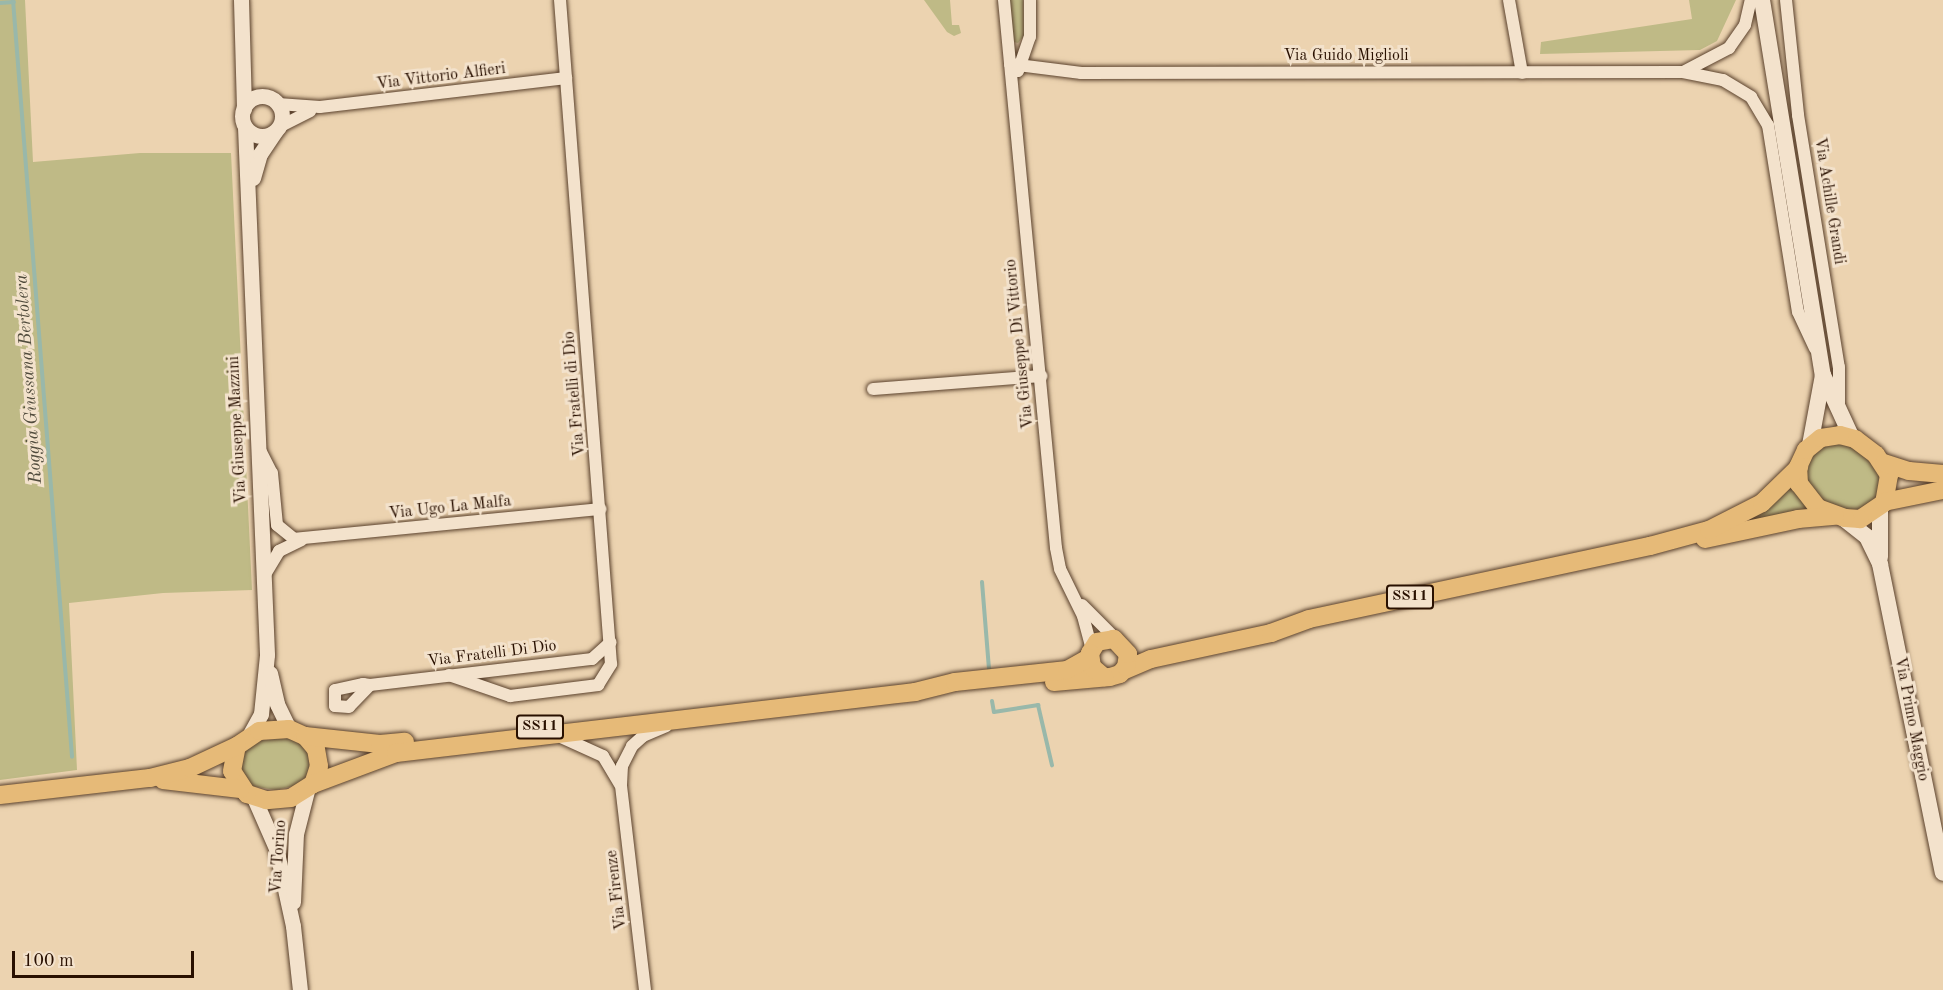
<!DOCTYPE html>
<style>
body{margin:0}
#map{position:relative;width:1943px;height:990px;overflow:hidden;background:#ecd3b0;font-family:"Old Standard TT",serif}
div>[style]{position:absolute}
.green>*{inset:0;background:#bfba86}
.stream>*{height:4px;margin:-2px;padding:0 2px;transform-origin:2px;border-radius:2px;background:#99b8aa}
.roads{filter:drop-shadow(0 0 2px #5a412c) drop-shadow(0 0 2px #5a412c)}
.minor>*{height:12px;margin:-6px;padding:0 6px;transform-origin:6px;border-radius:6px;background:#f3e2cc}
.tertiary>*{height:15px;margin:-7.5px;padding:0 7.5px;transform-origin:7.5px;border-radius:7.5px;background:#f3e2cc}
.tertiary>.ring{margin:-7.5px;padding:0;box-sizing:content-box;background:none;border:15px solid #f3e2cc;border-radius:50%}
.secondary>*{height:16px;margin:-8px;padding:0 8px;transform-origin:8px;border-radius:8px;background:#f3e2cc}
.primary>*{height:18px;margin:-9px;padding:0 9px;transform-origin:9px;border-radius:9px;background:#e6ba78}
span{translate:-50% -50%;white-space:nowrap;text-align:center;line-height:1.15;-webkit-text-stroke:6px #f3e2cc;paint-order:stroke}
.shield-label span{padding:2px 4px;background:#f3e2cc;border:2px solid;border-radius:4px;-webkit-text-stroke-width:0}
.shield-label{font-size:15px;color:#291000;font-weight:700}
.street-label{font-size:16px;color:#291000}
.water-label{font-size:18px;color:#504b3c;font-style:italic}
.scale{position:absolute;left:12px;top:951px;width:182px;height:27px;box-sizing:border-box;border:3px solid #291000;border-top:0;padding-left:8px;font-size:18px;line-height:21px;white-space:nowrap;color:#291000;-webkit-text-stroke:4px #f3e2cc;paint-order:stroke}
</style>
<div id="map">
<div class="green">
<div style="clip-path:polygon(0 0,25px 0,33px 162px,140px 153px,231px 153px,252px 590px,163px 593px,69px 603px,77px 770px,0 780px)"></div>
<div style="clip-path:polygon(924px 0,950px 0,952px 25px,959px 25px,961px 33px,954px 36px,947px 32px)"></div>
<div style="clip-path:polygon(1008px 0,1023px 0,1024px 36px,1018px 43px,1014px 42px)"></div>
<div style="clip-path:polygon(1689px 0,1736px 0,1717px 41px,1700px 50px,1540px 54px,1541px 42px,1692px 19px)"></div>
<div style="clip-path:polygon(1827px 444px,1849px 445px,1872px 460px,1882px 477px,1879px 497px,1855px 512px,1824px 502px,1806px 482px,1805px 472px,1810px 458px)"></div>
<div style="clip-path:polygon(1791px 483px,1813px 511px,1737px 524px)"></div>
<div style="clip-path:polygon(290px 738px,298px 740px,312px 755px,307px 779px,298px 785px,276px 790px,250px 786px,239px 772px,244px 749px,255px 741px)"></div>
</div>
<div class="stream">
<div style="left:13px;top:0;width:759px;rotate:85.54deg"></div>
<div style="left:0;top:3px;width:14px;rotate:-4deg"></div>
<div style="left:982px;top:582px;width:87px;rotate:85.4deg"></div>
<div style="left:992px;top:701px;width:11px;rotate:80deg"></div>
<div style="left:994px;top:712px;width:45px;rotate:-9deg"></div>
<div style="left:1038px;top:705px;width:62px;rotate:76.9deg"></div>
</div>
<div class="roads">
<div class="minor">
<div style="left:1004px;top:0;width:550px;rotate:84.58deg"></div>
<div style="left:1056px;top:548px;width:21px;rotate:79deg"></div>
<div style="left:1060px;top:569px;width:52px;rotate:63.9deg"></div>
<div style="left:1083px;top:616px;width:34px;rotate:75deg"></div>
<div style="left:1509px;top:0;width:74px;rotate:79.9deg"></div>
<div style="left:1786px;top:0;width:116px;rotate:84deg"></div>
<div style="left:1798px;top:115px;width:255px;rotate:80.8deg"></div>
<div style="left:1839px;top:367px;width:39px;rotate:90deg"></div>
<div style="left:1010px;top:64px;width:72px;rotate:7.2deg"></div>
<div style="left:1081px;top:73px;width:602px;rotate:-0.1deg"></div>
<div style="left:1683px;top:72px;width:41px;rotate:11.3deg"></div>
<div style="left:1723px;top:80px;width:33px;rotate:31deg"></div>
<div style="left:1751px;top:97px;width:33px;rotate:59deg"></div>
<div style="left:1768px;top:125px;width:189px;rotate:80.9deg"></div>
<div style="left:1798px;top:312px;width:40px;rotate:65deg"></div>
<div style="left:1018px;top:71px;width:36px;rotate:-71deg"></div>
<div style="left:1030px;top:37px;width:37px;rotate:-90deg"></div>
<div style="left:1685px;top:71px;width:50px;rotate:-27.6deg"></div>
<div style="left:1729px;top:48px;width:28px;rotate:-55deg"></div>
<div style="left:1745px;top:25px;width:26px;rotate:-77deg"></div>
<div style="left:278px;top:104px;width:42px;rotate:4.1deg"></div>
<div style="left:320px;top:107px;width:248px;rotate:-6.7deg"></div>
<div style="left:279px;top:127px;width:35px;rotate:-27deg"></div>
<div style="left:873px;top:389px;width:169px;rotate:-4.4deg"></div>
<div style="left:259px;top:448px;width:28px;rotate:63deg"></div>
<div style="left:272px;top:473px;width:52px;rotate:84.5deg"></div>
<div style="left:277px;top:525px;width:22px;rotate:39deg"></div>
<div style="left:294px;top:539px;width:308px;rotate:-5.6deg"></div>
<div style="left:266px;top:573px;width:26px;rotate:-59deg"></div>
<div style="left:279px;top:551px;width:25px;rotate:-26deg"></div>
<div style="left:1082px;top:605px;width:49px;rotate:45deg"></div>
<div style="left:449px;top:675px;width:65px;rotate:19deg"></div>
<div style="left:510px;top:696px;width:89px;rotate:-7.1deg"></div>
<div style="left:598px;top:685px;width:25px;rotate:-58deg"></div>
<div style="left:611px;top:664px;width:666px;rotate:-94.39deg"></div>
<div style="left:363px;top:684px;width:7px;rotate:8deg"></div>
<div style="left:370px;top:685px;width:30px;rotate:134deg"></div>
<div style="left:349px;top:707px;width:14px;rotate:-176deg"></div>
<div style="left:335px;top:706px;width:16px;rotate:-90deg"></div>
<div style="left:335px;top:690px;width:29px;rotate:-12deg"></div>
<div style="left:370px;top:685px;width:224px;rotate:-6.7deg"></div>
<div style="left:592px;top:659px;width:25px;rotate:-42deg"></div>
<div style="left:561px;top:737px;width:46px;rotate:24.3deg"></div>
<div style="left:603px;top:756px;width:33px;rotate:59deg"></div>
<div style="left:645px;top:990px;width:206px;rotate:-96.7deg"></div>
<div style="left:621px;top:785px;width:19px;rotate:-87deg"></div>
<div style="left:622px;top:766px;width:22px;rotate:-63deg"></div>
<div style="left:632px;top:746px;width:15px;rotate:-42deg"></div>
<div style="left:643px;top:736px;width:25px;rotate:-23deg"></div>
</div>
<div class="tertiary">
<div style="left:241px;top:0;width:109px;rotate:88.4deg"></div>
<div class="ring" style="left:242px;top:96px;width:25px;height:25px"></div>
<div style="left:245px;top:127px;width:528px;rotate:87.61deg"></div>
<div style="left:267px;top:655px;width:59px;rotate:95.8deg"></div>
<div style="left:261px;top:714px;width:23px;rotate:119deg"></div>
<div style="left:253px;top:178px;width:25px;rotate:-74deg"></div>
<div style="left:260px;top:154px;width:27px;rotate:-56deg"></div>
<div style="left:270px;top:673px;width:32px;rotate:77deg"></div>
<div style="left:277px;top:704px;width:28px;rotate:64deg"></div>
<div style="left:254px;top:798px;width:55px;rotate:66.3deg"></div>
<div style="left:276px;top:848px;width:80px;rotate:77.7deg"></div>
<div style="left:293px;top:926px;width:64px;rotate:83.8deg"></div>
<div style="left:293px;top:902px;width:68px;rotate:-87.5deg"></div>
<div style="left:296px;top:834px;width:44px;rotate:-75.7deg"></div>
</div>
<div class="secondary">
<div style="left:1762px;top:0;width:380px;rotate:80.8deg"></div>
<div style="left:1823px;top:375px;width:71px;rotate:100.5deg"></div>
<div style="left:1823px;top:375px;width:69px;rotate:65.3deg"></div>
<div style="left:1843px;top:518px;width:31px;rotate:38deg"></div>
<div style="left:1867px;top:537px;width:30px;rotate:64deg"></div>
<div style="left:1880px;top:564px;width:315px;rotate:78.5deg"></div>
<div style="left:1880px;top:557px;width:50px;rotate:-90deg"></div>
</div>
<div class="primary">
<div style="left:1840px;top:435px;width:16px;rotate:15deg"></div>
<div style="left:1855px;top:439px;width:26px;rotate:37deg"></div>
<div style="left:1876px;top:455px;width:24px;rotate:57deg"></div>
<div style="left:1889px;top:475px;width:28px;rotate:100deg"></div>
<div style="left:1884px;top:503px;width:29px;rotate:146deg"></div>
<div style="left:1860px;top:519px;width:15px;rotate:-176deg"></div>
<div style="left:1845px;top:518px;width:29px;rotate:-160deg"></div>
<div style="left:1818px;top:508px;width:31px;rotate:-128deg"></div>
<div style="left:1799px;top:484px;width:17px;rotate:-93deg"></div>
<div style="left:1798px;top:467px;width:19px;rotate:-65deg"></div>
<div style="left:1806px;top:450px;width:19px;rotate:-39deg"></div>
<div style="left:1821px;top:438px;width:19px;rotate:-9deg"></div>
<div style="left:1884px;top:463px;width:26px;rotate:18deg"></div>
<div style="left:1909px;top:471px;width:34px;rotate:5deg"></div>
<div style="left:1884px;top:502px;width:60px;rotate:-11.5deg"></div>
<div style="left:1705px;top:539px;width:95px;rotate:-12.1deg"></div>
<div style="left:1798px;top:519px;width:37px;rotate:-5deg"></div>
<div style="left:1125px;top:670px;width:28px;rotate:-23deg"></div>
<div style="left:1151px;top:659px;width:123px;rotate:-12.2deg"></div>
<div style="left:1271px;top:633px;width:40px;rotate:-20.2deg"></div>
<div style="left:1309px;top:619px;width:349px;rotate:-12.1deg"></div>
<div style="left:1650px;top:546px;width:61px;rotate:-15.2deg"></div>
<div style="left:1709px;top:530px;width:59px;rotate:-27deg"></div>
<div style="left:1762px;top:503px;width:52px;rotate:-44.2deg"></div>
<div style="left:1054px;top:682px;width:56px;rotate:-5.1deg"></div>
<div style="left:1110px;top:677px;width:10px;rotate:-17deg"></div>
<div style="left:1120px;top:674px;width:9px;rotate:-49deg"></div>
<div style="left:1126px;top:667px;width:13px;rotate:-81deg"></div>
<div style="left:1128px;top:654px;width:21px;rotate:-133deg"></div>
<div style="left:1114px;top:639px;width:17px;rotate:170deg"></div>
<div style="left:1097px;top:642px;width:13px;rotate:122deg"></div>
<div style="left:1090px;top:653px;width:14px;rotate:82deg"></div>
<div style="left:1092px;top:667px;width:16px;rotate:40deg"></div>
<div style="left:289px;top:729px;width:17px;rotate:24deg"></div>
<div style="left:305px;top:736px;width:17px;rotate:50deg"></div>
<div style="left:316px;top:749px;width:17px;rotate:80deg"></div>
<div style="left:319px;top:766px;width:19px;rotate:108deg"></div>
<div style="left:313px;top:784px;width:26px;rotate:148deg"></div>
<div style="left:291px;top:798px;width:25px;rotate:175deg"></div>
<div style="left:266px;top:800px;width:20px;rotate:-162deg"></div>
<div style="left:247px;top:794px;width:27px;rotate:-123deg"></div>
<div style="left:232px;top:771px;width:25px;rotate:-79deg"></div>
<div style="left:237px;top:746px;width:27px;rotate:-34deg"></div>
<div style="left:259px;top:731px;width:30px;rotate:-4deg"></div>
<div style="left:305px;top:736px;width:75px;rotate:6.1deg"></div>
<div style="left:380px;top:744px;width:25px;rotate:-5deg"></div>
<div style="left:163px;top:780px;width:78px;rotate:6.7deg"></div>
<div style="left:313px;top:784px;width:89px;rotate:-20.5deg"></div>
<div style="left:396px;top:753px;width:523px;rotate:-6.7deg"></div>
<div style="left:915px;top:692px;width:41px;rotate:-14deg"></div>
<div style="left:955px;top:682px;width:113px;rotate:-6.1deg"></div>
<div style="left:1067px;top:670px;width:25px;rotate:-29deg"></div>
<div style="left:0;top:795px;width:151px;rotate:-6.5deg"></div>
<div style="left:150px;top:778px;width:41px;rotate:-14deg"></div>
<div style="left:190px;top:768px;width:52px;rotate:-25.1deg"></div>
</div>
</div>
<div class="shield-label">
<span style="left:1410px;top:597px">SS11</span>
<span style="left:540px;top:727px">SS11</span>
</div>
<div class="street-label">
<span style="left:1346px;top:56px">Via Guido Miglioli</span>
<span style="left:441px;top:77px;rotate:-7deg">Via Vittorio Alfieri</span>
<span style="left:1829px;top:201px;rotate:81deg">Via Achille Grandi</span>
<span style="left:1020px;top:344px;rotate:-96deg">Via Giuseppe Di Vittorio</span>
<span style="left:575px;top:394px;rotate:-95deg">Via Fratelli di Dio</span>
<span style="left:238px;top:430px;rotate:-93deg">Via Giuseppe Mazzini</span>
<span style="left:450px;top:508px;rotate:-6deg">Via Ugo La Malfa</span>
<span style="left:492px;top:654px;rotate:-7deg">Via Fratelli Di Dio</span>
<span style="left:1911px;top:719px;rotate:79deg">Via Primo Maggio</span>
<span style="left:279px;top:857px;rotate:-86deg">Via Torino</span>
<span style="left:617px;top:890px;rotate:-97deg">Via Firenze</span>
</div>
<div class="water-label">
<span style="left:29px;top:379px;rotate:-94deg">Roggia Giussana Bertolera</span>
</div>
<div class="scale">100 m</div>
</div>
